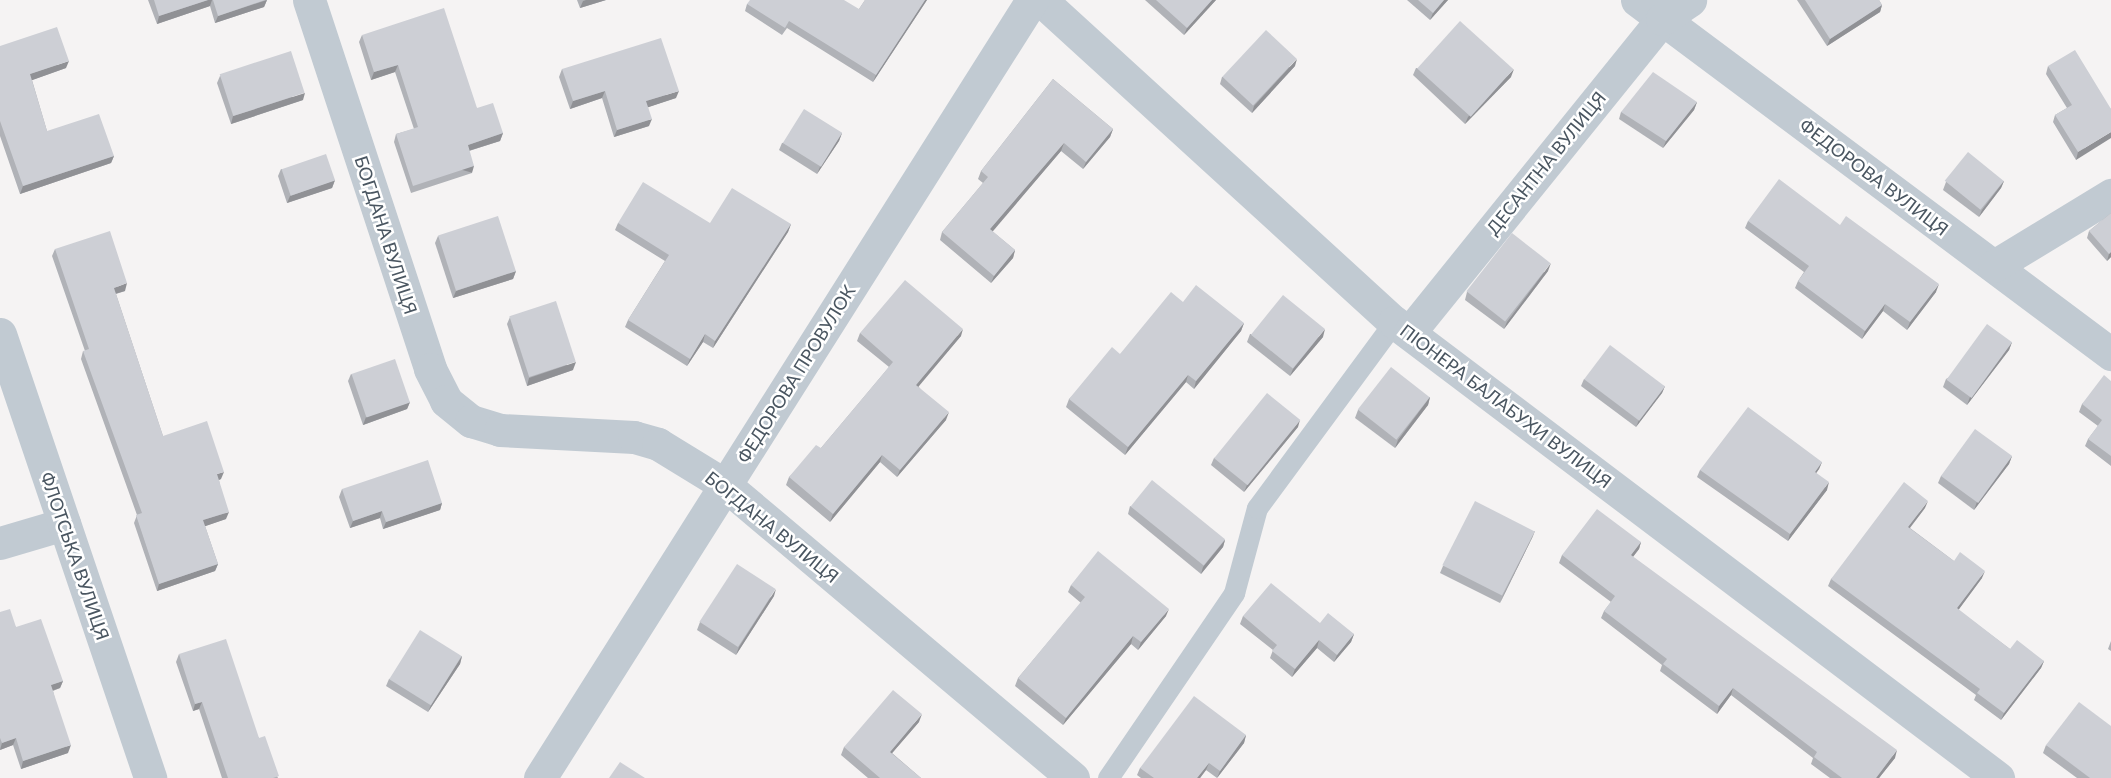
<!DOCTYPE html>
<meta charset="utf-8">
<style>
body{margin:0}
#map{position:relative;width:2111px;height:778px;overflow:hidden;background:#f5f3f3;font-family:Lato,sans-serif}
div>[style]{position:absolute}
.service>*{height:21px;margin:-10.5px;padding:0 10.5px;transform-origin:10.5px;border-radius:10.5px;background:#c1cad2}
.minor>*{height:33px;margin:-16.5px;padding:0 16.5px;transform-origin:16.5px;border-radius:16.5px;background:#c1cad2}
.tertiary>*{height:33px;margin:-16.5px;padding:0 16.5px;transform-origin:16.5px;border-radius:16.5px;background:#c1cad2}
.wall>*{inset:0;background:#b0b2b7}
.shaded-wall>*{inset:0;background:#909195;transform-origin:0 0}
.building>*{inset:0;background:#cdcfd5;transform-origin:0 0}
span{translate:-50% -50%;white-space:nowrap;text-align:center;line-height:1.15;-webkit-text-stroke:5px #fff;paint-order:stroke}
.street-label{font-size:18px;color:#4a5661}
</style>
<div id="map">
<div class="service">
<div style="left:1108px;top:778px;width:224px;rotate:-55.7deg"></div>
<div style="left:1234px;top:593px;width:88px;rotate:-74.9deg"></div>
<div style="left:1257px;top:508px;width:231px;rotate:-53.6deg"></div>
</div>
<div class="minor">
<div style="left:309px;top:0;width:388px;rotate:71.8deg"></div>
<div style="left:430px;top:369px;width:36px;rotate:63deg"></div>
<div style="left:446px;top:401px;width:32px;rotate:39deg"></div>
<div style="left:471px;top:421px;width:30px;rotate:17deg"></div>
<div style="left:500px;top:430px;width:134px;rotate:3deg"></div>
<div style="left:634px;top:437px;width:25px;rotate:16deg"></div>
<div style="left:658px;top:444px;width:79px;rotate:31.5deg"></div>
<div style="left:725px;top:485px;width:455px;rotate:40.1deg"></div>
<div style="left:1041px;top:0;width:478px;rotate:42.4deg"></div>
<div style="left:1394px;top:322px;width:757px;rotate:37.05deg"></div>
<div style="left:1637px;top:0;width:592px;rotate:36.75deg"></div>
<div style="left:1994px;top:266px;width:137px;rotate:-31.3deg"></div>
<div style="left:1409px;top:333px;width:403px;rotate:-51.1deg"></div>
<div style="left:1662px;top:19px;width:34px;rotate:-34deg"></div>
<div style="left:0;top:543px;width:67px;rotate:-16.5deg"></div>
<div style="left:540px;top:778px;width:921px;rotate:-57.69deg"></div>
</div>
<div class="tertiary">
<div style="left:0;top:334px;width:469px;rotate:71.3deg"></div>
</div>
<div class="wall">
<div style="clip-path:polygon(148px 0,267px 0,264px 7px,215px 23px,210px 6px,157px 24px)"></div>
<div style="clip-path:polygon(577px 0,606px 0,580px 8px)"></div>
<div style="clip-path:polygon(865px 0,927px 0,873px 82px,787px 28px,782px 35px,745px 11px,747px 4px,859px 9px)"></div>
<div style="clip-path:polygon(1145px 0,1216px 0,1184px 35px)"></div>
<div style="clip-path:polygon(1407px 0,1448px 0,1430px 20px)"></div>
<div style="clip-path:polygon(1797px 0,1879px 0,1882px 5px,1880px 12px,1827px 46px)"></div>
<div style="clip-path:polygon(362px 35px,477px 108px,503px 133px,500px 141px,469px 151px,472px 173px,411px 193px,394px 142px,396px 134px,414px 129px,395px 72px,371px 80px,359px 42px)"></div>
<div style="clip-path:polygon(0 46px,66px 68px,32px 80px,47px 131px,114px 156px,111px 163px,20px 194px,0 136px)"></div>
<div style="clip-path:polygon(1295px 66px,1252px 113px,1220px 84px,1222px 77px)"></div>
<div style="clip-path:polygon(2048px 66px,2111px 109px,2076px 160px,2053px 122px,2055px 115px,2067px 108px,2046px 74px)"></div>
<div style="clip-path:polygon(1416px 68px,1511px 77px,1465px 124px,1413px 75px)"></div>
<div style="clip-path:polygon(562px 69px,676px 98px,648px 107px,649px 126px,614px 137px,602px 98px,570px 109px,559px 77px)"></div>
<div style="clip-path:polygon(220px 76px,303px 100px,231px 124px,217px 83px)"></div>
<div style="clip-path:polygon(1053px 79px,1113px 129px,1110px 137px,1083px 169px,1061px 151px,992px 231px,1015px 250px,1013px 258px,991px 283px,940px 240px,942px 232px,983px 183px,978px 179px,981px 171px)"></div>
<div style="clip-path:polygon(1697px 102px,1694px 110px,1663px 148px,1619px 119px,1621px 112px)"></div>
<div style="clip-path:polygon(842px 133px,839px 141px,817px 174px,779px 150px,782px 143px)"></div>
<div style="clip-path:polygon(281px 169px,335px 180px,332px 188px,287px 203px,278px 176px)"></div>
<div style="clip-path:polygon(2004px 181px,2001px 188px,1979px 217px,1943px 190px,1946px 182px)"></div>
<div style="clip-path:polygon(2111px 213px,2111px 257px,2107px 261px,2087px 238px,2089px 231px)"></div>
<div style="clip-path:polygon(1748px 221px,1840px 225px,1936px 292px,1907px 330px,1883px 311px,1862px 339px,1795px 288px,1798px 281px,1804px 272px,1745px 228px)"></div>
<div style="clip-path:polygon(618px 223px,710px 223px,791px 224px,788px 232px,713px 348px,703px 342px,687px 366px,625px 327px,628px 320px,665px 261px,615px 230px)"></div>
<div style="clip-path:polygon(438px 236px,516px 271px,513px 279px,453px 298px,435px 243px)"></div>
<div style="clip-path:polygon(55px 249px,125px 291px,116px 294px,163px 436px,221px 479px,219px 480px,226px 519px,205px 526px,218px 564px,215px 571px,157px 591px,134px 523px,137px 515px,81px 359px,83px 351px,85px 351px,52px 256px)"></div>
<div style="clip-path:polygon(1548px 271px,1504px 329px,1465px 300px,1467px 292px)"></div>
<div style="clip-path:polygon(510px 317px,573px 370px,527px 386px,507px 324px)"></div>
<div style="clip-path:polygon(1244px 323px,1241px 331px,1194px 389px,1186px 382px,1125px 455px,1066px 407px,1069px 399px,1120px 354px)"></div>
<div style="clip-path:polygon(860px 333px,961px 336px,918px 386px,946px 420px,897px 477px,880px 462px,830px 522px,786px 485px,789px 477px,821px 448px,889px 367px,857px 341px)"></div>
<div style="clip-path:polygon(1250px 334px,1323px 337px,1290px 376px,1247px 342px)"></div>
<div style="clip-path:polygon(2012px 342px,2009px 350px,1967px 405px,1943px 387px,1946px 379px)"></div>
<div style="clip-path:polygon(351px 374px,410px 402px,407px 409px,363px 425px,348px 381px)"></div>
<div style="clip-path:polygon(1584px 379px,1665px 386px,1662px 393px,1636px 427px,1581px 386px)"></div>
<div style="clip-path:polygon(2111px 381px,2111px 466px,2085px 446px,2088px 439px,2098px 426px,2079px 412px,2082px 404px)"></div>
<div style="clip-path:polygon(1430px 397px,1428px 405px,1395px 448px,1355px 418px,1358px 410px)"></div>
<div style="clip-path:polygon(1298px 427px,1244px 492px,1211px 465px,1214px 458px)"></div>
<div style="clip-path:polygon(2012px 456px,2009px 464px,1974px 510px,1938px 483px,1941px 476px)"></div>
<div style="clip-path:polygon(1822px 462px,1819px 469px,1816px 473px,1827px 490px,1788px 541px,1697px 477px,1700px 470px)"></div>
<div style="clip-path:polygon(342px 489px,442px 503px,440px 510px,383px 529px,380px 518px,350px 528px,339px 497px)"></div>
<div style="clip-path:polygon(1130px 506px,1225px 540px,1223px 547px,1201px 574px,1128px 514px)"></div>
<div style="clip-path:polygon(1925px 508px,1910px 528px,1954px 561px,1982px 578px,1958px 610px,2010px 649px,2044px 661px,2041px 668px,2001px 720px,1974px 700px,1976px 695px,1828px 586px,1831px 579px)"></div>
<div style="clip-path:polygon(1535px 531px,1532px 538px,1500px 603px,1440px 573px,1443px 566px)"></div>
<div style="clip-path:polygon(1641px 542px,1639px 549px,1633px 557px,1895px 758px,1879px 778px,1830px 778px,1811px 764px,1813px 758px,1731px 695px,1717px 714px,1660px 671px,1662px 665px,1601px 618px,1604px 611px,1611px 602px,1559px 563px,1562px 555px)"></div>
<div style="clip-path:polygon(1071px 585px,1166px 616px,1138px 650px,1131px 644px,1063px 725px,1015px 686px,1018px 678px,1081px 603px,1068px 592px)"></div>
<div style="clip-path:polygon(774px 596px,736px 655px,697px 630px,700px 622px)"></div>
<div style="clip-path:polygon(0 612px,16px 627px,63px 681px,60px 688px,53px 691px,68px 753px,21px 769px,13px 745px,0 750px)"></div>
<div style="clip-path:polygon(1243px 616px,1320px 623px,1354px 634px,1351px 642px,1334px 662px,1317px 648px,1292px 677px,1270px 658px,1273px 650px,1240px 624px)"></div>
<div style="clip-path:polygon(2111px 641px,2111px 651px,2108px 649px)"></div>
<div style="clip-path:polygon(179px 654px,259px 738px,278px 778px,222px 778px,199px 709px,193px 711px,176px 662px)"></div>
<div style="clip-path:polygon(462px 656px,460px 664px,428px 712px,386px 686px,389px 679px)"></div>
<div style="clip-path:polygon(919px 722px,892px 753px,921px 778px,868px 778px,841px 755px,844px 747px)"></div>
<div style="clip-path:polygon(1246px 735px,1244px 743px,1217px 778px,1206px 770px,1200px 778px,1141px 778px,1137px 775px,1140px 768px)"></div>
<div style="clip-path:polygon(2046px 745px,2111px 778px,2077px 778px,2043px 753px)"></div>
</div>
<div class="shaded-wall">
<div style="clip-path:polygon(208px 0,212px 0,210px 6px,157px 24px,159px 16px)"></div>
<div style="clip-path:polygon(267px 0,264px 7px,215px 23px,218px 16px)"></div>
<div style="clip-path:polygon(586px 0,606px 0,580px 8px,583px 1px)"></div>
<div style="clip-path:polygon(925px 0,927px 0,873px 82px,876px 75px)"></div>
<div style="clip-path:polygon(1212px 0,1216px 0,1184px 35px,1187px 28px)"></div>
<div style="clip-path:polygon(1444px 0,1448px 0,1430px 20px,1433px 13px)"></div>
<div style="clip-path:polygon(1882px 5px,1880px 12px,1827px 46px,1830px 39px)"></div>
<div style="clip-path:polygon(1297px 59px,1295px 66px,1252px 113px,1254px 106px)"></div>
<div style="clip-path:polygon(69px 61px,66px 68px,27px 82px,30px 74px)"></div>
<div style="clip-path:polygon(398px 65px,395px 72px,371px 80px,374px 72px)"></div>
<div style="clip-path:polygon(1514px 69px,1511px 77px,1465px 124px,1468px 117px)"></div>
<div style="clip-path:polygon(605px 91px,602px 98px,570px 109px,573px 101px)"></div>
<div style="clip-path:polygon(679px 91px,676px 98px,643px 109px,646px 101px)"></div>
<div style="clip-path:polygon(305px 93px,303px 100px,231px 124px,233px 116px)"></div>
<div style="clip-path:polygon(1697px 102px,1694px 110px,1663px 148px,1666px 141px)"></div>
<div style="clip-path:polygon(652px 119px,649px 126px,614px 137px,617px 130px)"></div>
<div style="clip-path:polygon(1113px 129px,1110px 137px,1083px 169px,1086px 162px)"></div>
<div style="clip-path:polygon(2111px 132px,2111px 138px,2076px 160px,2078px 152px)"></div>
<div style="clip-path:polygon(503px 133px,500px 141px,465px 152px,468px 145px)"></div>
<div style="clip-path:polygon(842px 133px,839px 141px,817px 174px,820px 167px)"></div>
<div style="clip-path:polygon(1064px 143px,1061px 151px,988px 237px,990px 229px)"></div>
<div style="clip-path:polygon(114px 156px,111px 163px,20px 194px,23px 186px)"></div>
<div style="left:474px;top:166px;width:7px;height:64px;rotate:106deg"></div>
<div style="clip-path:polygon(335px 180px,332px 188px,287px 203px,290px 196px)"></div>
<div style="clip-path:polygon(2004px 181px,2001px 188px,1979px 217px,1982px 210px)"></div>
<div style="clip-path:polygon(791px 224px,788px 232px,713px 348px,715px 341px)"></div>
<div style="clip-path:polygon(1015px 250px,1013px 258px,991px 283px,994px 276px)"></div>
<div style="clip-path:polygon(2111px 252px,2111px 257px,2107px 261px,2109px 254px)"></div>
<div style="clip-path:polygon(1551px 263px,1548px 271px,1504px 329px,1507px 322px)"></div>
<div style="clip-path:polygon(516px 271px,513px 279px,453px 298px,456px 291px)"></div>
<div style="clip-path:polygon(127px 283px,125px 291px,111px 295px,114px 288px)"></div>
<div style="clip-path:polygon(1939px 284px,1936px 292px,1907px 330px,1910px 322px)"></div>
<div style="clip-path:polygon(1885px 304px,1883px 311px,1862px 339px,1865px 331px)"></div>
<div style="clip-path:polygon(1244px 323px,1241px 331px,1194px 389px,1196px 381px)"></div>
<div style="clip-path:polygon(963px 329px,961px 336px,914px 392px,916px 385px)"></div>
<div style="clip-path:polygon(1325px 329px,1323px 337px,1290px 376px,1293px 369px)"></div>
<div style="clip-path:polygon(705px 334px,703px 342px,687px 366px,690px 359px)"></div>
<div style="clip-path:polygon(2012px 342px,2009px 350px,1967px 405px,1970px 397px)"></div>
<div style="clip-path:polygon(576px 362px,573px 370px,527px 386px,529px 378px)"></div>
<div style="clip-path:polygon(1188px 375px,1186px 382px,1125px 455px,1128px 447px)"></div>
<div style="clip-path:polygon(1665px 386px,1662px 393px,1636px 427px,1639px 420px)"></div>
<div style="clip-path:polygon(1430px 397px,1428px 405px,1395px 448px,1398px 440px)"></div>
<div style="clip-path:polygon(410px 402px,407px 409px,363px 425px,366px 417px)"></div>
<div style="clip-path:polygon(949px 412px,946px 420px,897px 477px,900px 470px)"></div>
<div style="clip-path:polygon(1300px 420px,1298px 427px,1244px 492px,1247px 485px)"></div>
<div style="clip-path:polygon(882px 455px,880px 462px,830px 522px,833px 514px)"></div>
<div style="clip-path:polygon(2012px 456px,2009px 464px,1974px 510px,1977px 502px)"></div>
<div style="clip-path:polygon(1822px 462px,1819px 469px,1812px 479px,1815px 472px)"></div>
<div style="clip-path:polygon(224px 472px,221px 479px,214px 482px,217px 474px)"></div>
<div style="clip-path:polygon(1829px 482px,1827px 490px,1788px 541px,1790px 534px)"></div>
<div style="clip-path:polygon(1928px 501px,1925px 508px,1905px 534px,1908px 527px)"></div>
<div style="clip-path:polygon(442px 503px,440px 510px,383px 529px,386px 522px)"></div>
<div style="clip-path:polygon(382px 511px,380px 518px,350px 528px,353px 521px)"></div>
<div style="clip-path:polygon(229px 512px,226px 519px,200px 528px,203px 520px)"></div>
<div style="clip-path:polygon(1535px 531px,1532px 538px,1500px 603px,1503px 596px)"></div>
<div style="clip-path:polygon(1225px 540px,1223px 547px,1201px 574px,1203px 567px)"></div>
<div style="clip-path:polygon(1641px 542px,1639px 549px,1628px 563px,1631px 555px)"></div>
<div style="clip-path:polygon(218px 564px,215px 571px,157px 591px,159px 584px)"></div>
<div style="clip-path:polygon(1985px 571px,1982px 578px,1954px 616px,1957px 608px)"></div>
<div style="clip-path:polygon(776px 589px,774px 596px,736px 655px,739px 647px)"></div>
<div style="clip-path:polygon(1169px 609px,1166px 616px,1138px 650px,1141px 642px)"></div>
<div style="clip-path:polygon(1354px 634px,1351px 642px,1334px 662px,1337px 655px)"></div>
<div style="clip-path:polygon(1133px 636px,1131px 644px,1063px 725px,1066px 718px)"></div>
<div style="clip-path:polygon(1319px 640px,1317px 648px,1292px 677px,1295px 669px)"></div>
<div style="clip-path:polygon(462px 656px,460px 664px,428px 712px,431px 705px)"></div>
<div style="clip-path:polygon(2044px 661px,2041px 668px,2001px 720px,2004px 713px)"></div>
<div style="clip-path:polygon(63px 681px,60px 688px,48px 692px,51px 685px)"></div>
<div style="clip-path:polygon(1733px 688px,1731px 695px,1717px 714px,1719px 706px)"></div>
<div style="clip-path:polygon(202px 702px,199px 709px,193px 711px,195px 704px)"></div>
<div style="clip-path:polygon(922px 714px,919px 722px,887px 759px,890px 752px)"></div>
<div style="clip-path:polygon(1246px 735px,1244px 743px,1217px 778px,1220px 771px)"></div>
<div style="clip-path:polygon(16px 738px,13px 745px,0 750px,2px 743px)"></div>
<div style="clip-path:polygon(71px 745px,68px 753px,21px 769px,23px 761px)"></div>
<div style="clip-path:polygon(1897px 750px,1895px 758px,1879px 778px,1876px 778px)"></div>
<div style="clip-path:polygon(1209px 763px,1206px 770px,1200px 778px,1197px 778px)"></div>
</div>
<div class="building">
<div style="clip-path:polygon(154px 0,208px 0,159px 16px)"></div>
<div style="clip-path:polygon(213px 0,265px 0,218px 16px)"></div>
<div style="clip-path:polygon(750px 0,844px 0,859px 9px,865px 0,925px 0,876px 75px,789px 21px,785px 28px,747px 4px)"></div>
<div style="clip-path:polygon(1156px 0,1212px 0,1187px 28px)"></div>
<div style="clip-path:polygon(1418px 0,1444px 0,1433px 13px)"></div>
<div style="clip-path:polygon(1805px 0,1879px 0,1882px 5px,1830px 39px)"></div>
<div style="clip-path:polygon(444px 8px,477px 108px,493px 103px,503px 133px,468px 145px,474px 166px,413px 186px,396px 134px,418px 127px,398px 65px,374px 72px,362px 35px)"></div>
<div style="left:1460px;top:21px;width:72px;height:64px;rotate:42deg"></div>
<div style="clip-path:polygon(57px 27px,69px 61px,30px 74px,47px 131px,99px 114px,114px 156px,23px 186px,0 121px,0 46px)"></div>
<div style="left:1266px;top:30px;width:42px;height:64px;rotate:43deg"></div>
<div style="clip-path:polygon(661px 38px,679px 91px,646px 101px,652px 119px,617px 130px,605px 91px,573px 101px,562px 69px)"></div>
<div style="clip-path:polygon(2075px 50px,2111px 109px,2111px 132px,2078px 152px,2055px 115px,2072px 105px,2048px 66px)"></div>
<div style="left:291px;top:51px;width:44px;height:75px;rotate:72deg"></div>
<div style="clip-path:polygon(1653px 72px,1697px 102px,1666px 141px,1621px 112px)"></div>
<div style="clip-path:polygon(1053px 79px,1113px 129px,1086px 162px,1064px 143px,990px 229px,1015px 250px,994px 276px,942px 232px,988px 177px,981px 171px)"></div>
<div style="left:804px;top:109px;width:45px;height:40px;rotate:32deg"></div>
<div style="left:1968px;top:152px;width:46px;height:37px;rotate:39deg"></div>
<div style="left:326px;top:154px;width:28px;height:47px;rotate:71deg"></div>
<div style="clip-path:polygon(1779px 179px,1840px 225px,1846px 216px,1939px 284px,1910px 322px,1885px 304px,1865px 331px,1798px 281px,1809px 266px,1748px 221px)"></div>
<div style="clip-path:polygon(643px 182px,710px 223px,732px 188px,791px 224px,715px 341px,705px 334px,690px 359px,628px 320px,669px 255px,618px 223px)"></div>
<div style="clip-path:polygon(2111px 213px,2111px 252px,2109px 254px,2089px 231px)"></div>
<div style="left:498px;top:216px;width:58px;height:63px;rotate:72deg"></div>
<div style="clip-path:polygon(110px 231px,127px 283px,114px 288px,163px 436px,207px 421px,224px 472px,217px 474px,229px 512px,203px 520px,218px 564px,159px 584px,136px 515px,142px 513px,83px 351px,89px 349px,55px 249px)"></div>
<div style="left:1512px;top:233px;width:49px;height:74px;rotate:38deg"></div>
<div style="clip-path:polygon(905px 280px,963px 329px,916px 385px,949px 412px,900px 470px,882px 455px,833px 514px,789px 477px,816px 445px,821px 448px,893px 362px,860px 333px)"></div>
<div style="clip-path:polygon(1196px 285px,1244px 323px,1196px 381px,1188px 375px,1128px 447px,1069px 399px,1112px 347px,1120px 354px,1171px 292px,1183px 302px)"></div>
<div style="left:1283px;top:295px;width:54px;height:51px;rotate:39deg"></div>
<div style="left:556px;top:301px;width:64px;height:49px;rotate:72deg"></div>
<div style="left:1987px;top:324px;width:31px;height:69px;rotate:36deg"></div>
<div style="left:1610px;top:345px;width:69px;height:43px;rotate:37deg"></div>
<div style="left:395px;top:359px;width:46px;height:46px;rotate:71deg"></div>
<div style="left:1391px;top:367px;width:49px;height:54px;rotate:38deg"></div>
<div style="clip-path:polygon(2104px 375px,2111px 381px,2111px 456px,2088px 439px,2102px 420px,2082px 404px)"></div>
<div style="left:1267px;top:393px;width:43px;height:84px;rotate:39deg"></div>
<div style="clip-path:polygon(1748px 407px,1822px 462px,1815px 472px,1829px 482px,1790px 534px,1700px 470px)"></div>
<div style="left:1975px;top:429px;width:46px;height:58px;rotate:36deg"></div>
<div style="clip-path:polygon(428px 460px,442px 503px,386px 522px,382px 511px,353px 521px,342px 489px)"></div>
<div style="left:1152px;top:480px;width:94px;height:34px;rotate:39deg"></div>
<div style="clip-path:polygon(1904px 482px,1928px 501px,1908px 527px,1954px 561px,1960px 552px,1985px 571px,1957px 608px,2010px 649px,2017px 640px,2044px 661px,2004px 713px,1977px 693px,1980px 689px,1831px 579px)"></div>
<div style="left:1475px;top:501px;width:67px;height:72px;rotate:27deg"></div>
<div style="clip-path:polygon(1597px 509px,1641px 542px,1631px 555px,1897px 750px,1876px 778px,1842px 778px,1814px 757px,1817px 752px,1733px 688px,1719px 706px,1663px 664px,1667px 659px,1604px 611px,1615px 596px,1562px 555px)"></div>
<div style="clip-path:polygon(1098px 551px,1169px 609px,1141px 642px,1133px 636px,1066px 718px,1018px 678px,1085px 597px,1071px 585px)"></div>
<div style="left:737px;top:564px;width:46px;height:69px;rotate:33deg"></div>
<div style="clip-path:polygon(1271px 583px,1320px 623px,1328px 613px,1354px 634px,1337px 655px,1319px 640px,1295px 669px,1272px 651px,1277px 645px,1243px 616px)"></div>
<div style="clip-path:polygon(10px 609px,16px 627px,41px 619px,63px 681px,51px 685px,71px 745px,23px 761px,16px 738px,2px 743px,0 738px,0 612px)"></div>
<div style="left:420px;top:630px;width:49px;height:58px;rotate:32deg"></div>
<div style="clip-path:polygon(226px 639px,259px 738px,265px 736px,279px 776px,273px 778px,228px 778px,202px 702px,195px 704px,179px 654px)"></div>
<div style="clip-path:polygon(893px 690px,922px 714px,890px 752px,921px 778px,880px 778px,844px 747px)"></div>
<div style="clip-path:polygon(1194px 696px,1246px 735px,1220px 771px,1209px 763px,1197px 778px,1154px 778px,1140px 768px)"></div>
<div style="clip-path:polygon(2079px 702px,2111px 726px,2111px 778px,2090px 778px,2046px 745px)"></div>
<div style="clip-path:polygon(620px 762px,645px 778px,609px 778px)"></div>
</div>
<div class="street-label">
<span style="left:1546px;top:163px;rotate:-51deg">ДЕСАНТНА ВУЛИЦЯ</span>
<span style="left:1874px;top:177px;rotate:37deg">ФЕДОРОВА ВУЛИЦЯ</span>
<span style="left:386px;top:235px;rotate:72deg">БОГДАНА ВУЛИЦЯ</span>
<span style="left:796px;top:374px;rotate:-58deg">ФЕДОРОВА ПРОВУЛОК</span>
<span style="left:1506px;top:406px;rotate:37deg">ПІОНЕРА БАЛАБУХИ ВУЛИЦЯ</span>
<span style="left:772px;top:527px;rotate:39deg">БОГДАНА ВУЛИЦЯ</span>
<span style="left:75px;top:556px;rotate:71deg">ФЛОТСЬКА ВУЛИЦЯ</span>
</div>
</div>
